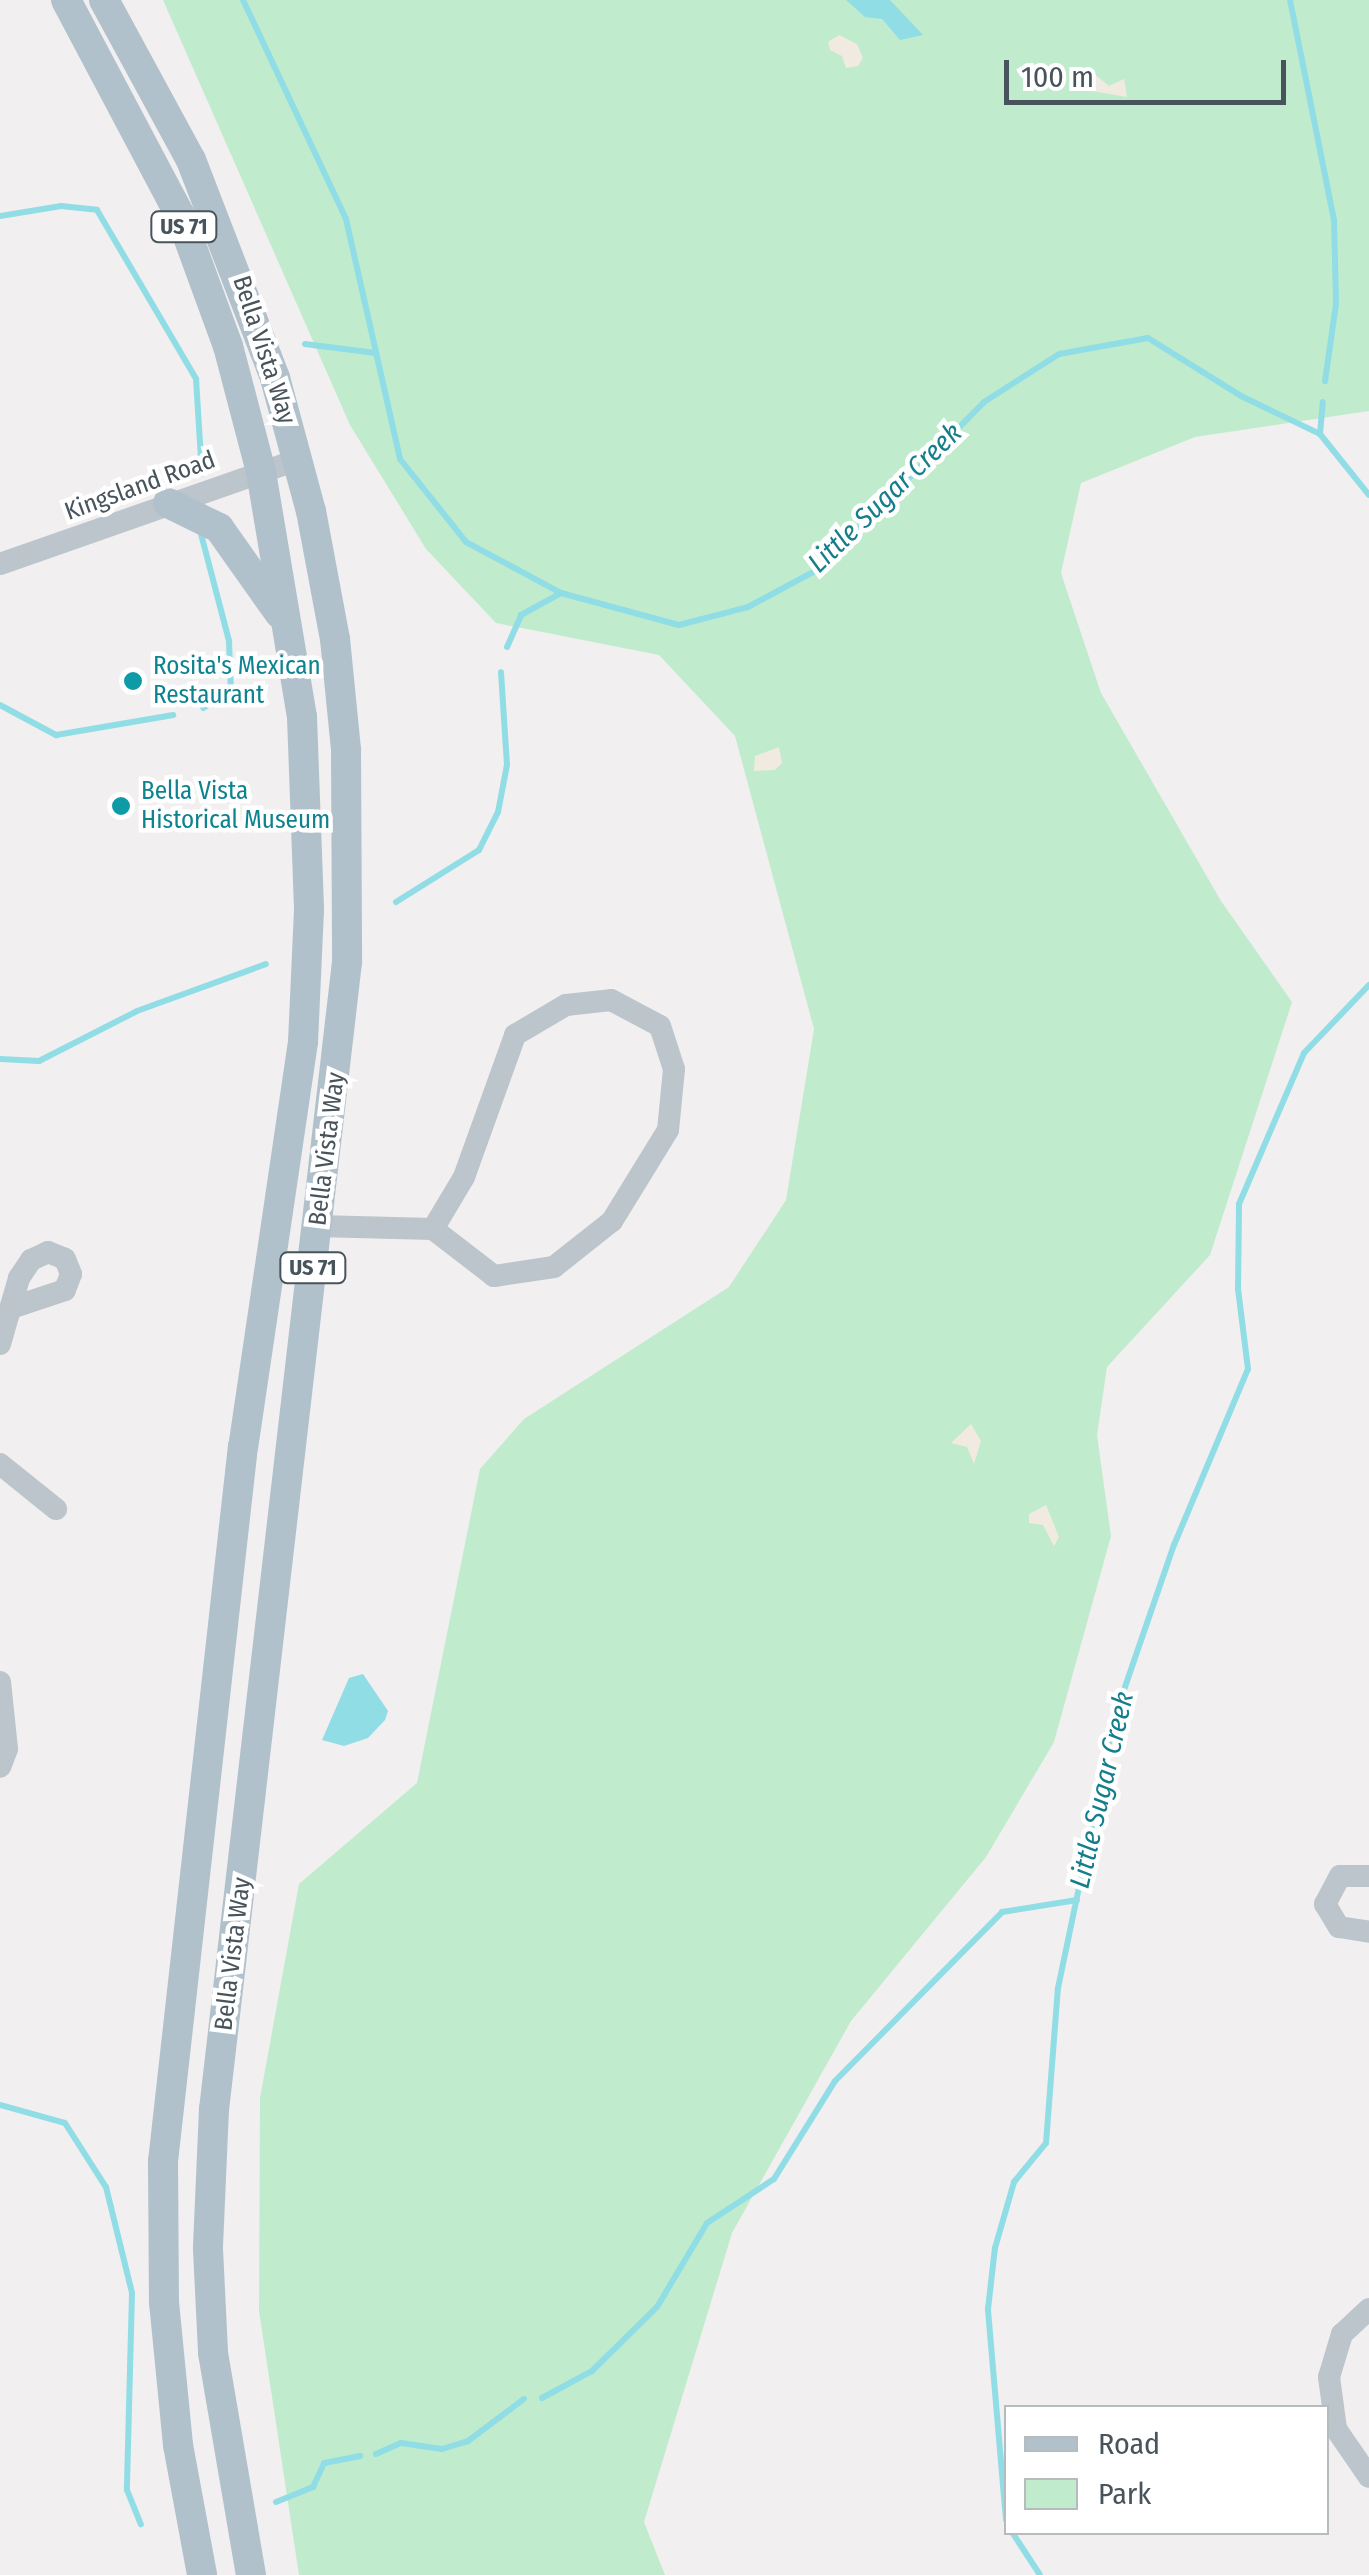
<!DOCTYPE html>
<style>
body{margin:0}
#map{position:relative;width:1369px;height:2575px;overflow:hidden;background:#f1efef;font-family:"Fira Sans Condensed",sans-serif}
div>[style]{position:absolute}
.green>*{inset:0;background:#c0eccd}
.sand>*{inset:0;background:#f1eae1}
.water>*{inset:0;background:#90dde6}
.stream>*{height:6px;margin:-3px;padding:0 3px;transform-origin:3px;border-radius:3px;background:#90dde6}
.minor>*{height:22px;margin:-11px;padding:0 11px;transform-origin:11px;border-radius:11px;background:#bbc5cb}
.major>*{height:30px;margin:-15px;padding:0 15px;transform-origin:15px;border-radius:15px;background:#b0c1cc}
.dots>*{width:28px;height:28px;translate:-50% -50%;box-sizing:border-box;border:5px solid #fff;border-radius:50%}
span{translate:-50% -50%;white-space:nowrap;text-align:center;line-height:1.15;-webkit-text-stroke:9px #fff;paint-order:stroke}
.shield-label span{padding:2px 8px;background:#fff;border:2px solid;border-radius:8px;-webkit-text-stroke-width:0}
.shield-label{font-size:22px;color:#48545b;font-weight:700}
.street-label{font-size:25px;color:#48545b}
.culture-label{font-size:25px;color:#0d838f}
.left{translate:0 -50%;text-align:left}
.water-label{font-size:28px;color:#157e8b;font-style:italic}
.legend{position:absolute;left:1004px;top:2405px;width:325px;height:130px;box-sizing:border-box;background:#fff;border:2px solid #b6bbbd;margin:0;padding:12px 18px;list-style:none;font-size:30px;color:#48545b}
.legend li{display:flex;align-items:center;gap:20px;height:50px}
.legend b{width:50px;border:2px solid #b6bbbd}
.scale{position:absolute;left:1004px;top:60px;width:282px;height:45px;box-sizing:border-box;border:5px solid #48545b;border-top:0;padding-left:12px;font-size:30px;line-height:35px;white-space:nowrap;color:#48545b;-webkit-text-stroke:8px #fff;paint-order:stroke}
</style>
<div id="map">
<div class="green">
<div style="clip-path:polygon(163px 0,1369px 0,1369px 411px,1195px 437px,1081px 483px,1061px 573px,1101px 693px,1221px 901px,1292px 1002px,1210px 1255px,1107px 1367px,1097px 1435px,1111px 1536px,1054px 1742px,986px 1857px,851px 2021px,732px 2233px,644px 2522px,665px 2575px,299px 2575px,259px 2311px,260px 2098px,299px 1884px,417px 1783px,480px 1469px,524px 1419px,729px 1287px,786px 1200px,814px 1029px,735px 736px,659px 655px,496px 623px,426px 549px,350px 425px)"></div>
</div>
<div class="sand">
<div style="clip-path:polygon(839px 35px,857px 44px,863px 58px,858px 66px,846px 68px,842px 56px,830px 50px,828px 42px)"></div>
<div style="clip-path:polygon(1092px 72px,1109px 86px,1124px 79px,1127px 97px,1086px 90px,1082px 83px)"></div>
<div style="clip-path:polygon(779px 747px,782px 763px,775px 770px,754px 771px,755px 756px)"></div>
<div style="clip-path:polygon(971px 1424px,981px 1441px,974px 1464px,967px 1447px,951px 1443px)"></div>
<div style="clip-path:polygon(1046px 1505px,1059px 1537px,1054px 1546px,1043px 1525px,1029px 1523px,1029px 1514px)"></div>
</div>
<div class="water">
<div style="clip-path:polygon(846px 0,890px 0,923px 35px,900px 40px,882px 19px,865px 17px)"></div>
<div style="clip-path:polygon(363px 1674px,388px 1711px,385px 1720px,368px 1738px,344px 1746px,322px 1740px,349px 1678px)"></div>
</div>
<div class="stream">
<div style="left:243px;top:0;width:242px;rotate:64.8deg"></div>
<div style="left:346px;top:219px;width:246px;rotate:77.3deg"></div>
<div style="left:400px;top:459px;width:106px;rotate:51.5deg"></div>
<div style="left:466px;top:542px;width:108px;rotate:28.2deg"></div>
<div style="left:561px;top:593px;width:122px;rotate:15.2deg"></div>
<div style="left:679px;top:625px;width:71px;rotate:-14.6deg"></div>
<div style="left:748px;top:607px;width:81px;rotate:-28.2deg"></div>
<div style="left:819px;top:569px;width:235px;rotate:-45.3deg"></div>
<div style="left:984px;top:402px;width:89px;rotate:-32.6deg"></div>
<div style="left:1059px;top:354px;width:90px;rotate:-10.2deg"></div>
<div style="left:1148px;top:338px;width:110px;rotate:31.9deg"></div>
<div style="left:1241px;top:396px;width:88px;rotate:25.7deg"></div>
<div style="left:1320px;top:434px;width:78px;rotate:51.2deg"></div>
<div style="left:1290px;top:0;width:224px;rotate:78.7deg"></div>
<div style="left:1334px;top:220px;width:84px;rotate:88.6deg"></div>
<div style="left:1336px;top:304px;width:78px;rotate:98.1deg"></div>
<div style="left:0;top:216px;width:62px;rotate:-9.3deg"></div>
<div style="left:61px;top:206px;width:36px;rotate:6deg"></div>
<div style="left:97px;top:210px;width:196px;rotate:59.6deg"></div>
<div style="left:196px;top:379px;width:95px;rotate:86.4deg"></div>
<div style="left:305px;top:344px;width:71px;rotate:7.3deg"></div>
<div style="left:1320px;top:434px;width:32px;rotate:-85deg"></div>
<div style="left:201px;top:534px;width:111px;rotate:75.3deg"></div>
<div style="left:229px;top:641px;width:51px;rotate:87.8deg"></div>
<div style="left:231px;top:692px;width:32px;rotate:150deg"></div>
<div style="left:507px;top:647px;width:35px;rotate:-66deg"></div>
<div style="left:521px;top:615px;width:46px;rotate:-28.8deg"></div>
<div style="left:0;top:705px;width:64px;rotate:28.2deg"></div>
<div style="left:56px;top:735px;width:119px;rotate:-9.7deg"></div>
<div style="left:396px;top:902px;width:98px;rotate:-32.1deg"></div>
<div style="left:479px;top:850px;width:42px;rotate:-63.4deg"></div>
<div style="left:498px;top:812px;width:48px;rotate:-79.2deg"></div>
<div style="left:507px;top:765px;width:93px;rotate:-93.7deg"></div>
<div style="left:0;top:1059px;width:39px;rotate:3deg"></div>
<div style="left:39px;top:1061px;width:110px;rotate:-27deg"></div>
<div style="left:137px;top:1011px;width:137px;rotate:-20deg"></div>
<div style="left:0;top:2105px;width:67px;rotate:15.5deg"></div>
<div style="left:65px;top:2123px;width:76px;rotate:57.4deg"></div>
<div style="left:106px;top:2187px;width:109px;rotate:76.2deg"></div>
<div style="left:132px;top:2293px;width:197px;rotate:91.5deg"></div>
<div style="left:127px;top:2490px;width:37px;rotate:68deg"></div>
<div style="left:542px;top:2398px;width:57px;rotate:-28.4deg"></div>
<div style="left:592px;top:2371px;width:91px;rotate:-44.6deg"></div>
<div style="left:657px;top:2307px;width:98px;rotate:-59.2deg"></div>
<div style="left:707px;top:2223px;width:80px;rotate:-33.3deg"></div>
<div style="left:774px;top:2179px;width:115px;rotate:-58.1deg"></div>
<div style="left:835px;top:2081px;width:238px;rotate:-45.3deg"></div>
<div style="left:1002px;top:1912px;width:76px;rotate:-9.1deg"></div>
<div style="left:376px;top:2454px;width:27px;rotate:-24deg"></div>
<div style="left:401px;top:2443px;width:41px;rotate:8.3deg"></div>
<div style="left:442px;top:2449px;width:27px;rotate:-17deg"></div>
<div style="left:468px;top:2441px;width:70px;rotate:-36.9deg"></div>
<div style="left:276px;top:2502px;width:40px;rotate:-22deg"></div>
<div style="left:313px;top:2487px;width:26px;rotate:-65deg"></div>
<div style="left:324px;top:2463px;width:37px;rotate:-11deg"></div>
<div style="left:1006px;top:2520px;width:212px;rotate:-94.9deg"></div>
<div style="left:988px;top:2309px;width:61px;rotate:-83.5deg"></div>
<div style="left:995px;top:2248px;width:69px;rotate:-73.9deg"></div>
<div style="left:1014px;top:2182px;width:50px;rotate:-50.6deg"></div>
<div style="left:1046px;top:2143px;width:155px;rotate:-85.6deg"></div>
<div style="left:1058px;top:1988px;width:278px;rotate:-78.2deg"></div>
<div style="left:1115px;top:1716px;width:181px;rotate:-71deg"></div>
<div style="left:1174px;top:1545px;width:191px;rotate:-67.2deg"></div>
<div style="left:1248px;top:1369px;width:81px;rotate:-97.1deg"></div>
<div style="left:1238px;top:1289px;width:85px;rotate:-89.3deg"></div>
<div style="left:1239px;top:1204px;width:164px;rotate:-66.7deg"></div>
<div style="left:1304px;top:1053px;width:94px;rotate:-46.3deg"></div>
<div style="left:1012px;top:2532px;width:51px;rotate:56.9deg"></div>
</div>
<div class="minor">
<div style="left:0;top:564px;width:317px;rotate:-19.3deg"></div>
<div style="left:611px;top:1000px;width:55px;rotate:28deg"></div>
<div style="left:660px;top:1026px;width:45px;rotate:72deg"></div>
<div style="left:674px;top:1069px;width:61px;rotate:95.6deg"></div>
<div style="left:668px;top:1130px;width:107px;rotate:121.6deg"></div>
<div style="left:612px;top:1221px;width:74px;rotate:141.6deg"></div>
<div style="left:554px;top:1267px;width:61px;rotate:171.5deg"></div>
<div style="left:494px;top:1276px;width:77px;rotate:-142.4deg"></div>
<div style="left:433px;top:1229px;width:61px;rotate:-59.2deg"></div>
<div style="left:464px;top:1177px;width:151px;rotate:-70.2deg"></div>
<div style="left:515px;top:1035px;width:59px;rotate:-30.5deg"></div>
<div style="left:566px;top:1005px;width:45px;rotate:-6.3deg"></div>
<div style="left:318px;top:1226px;width:115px;rotate:1.5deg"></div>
<div style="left:0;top:1344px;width:69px;rotate:-73.9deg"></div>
<div style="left:19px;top:1278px;width:22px;rotate:-56deg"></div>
<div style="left:31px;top:1260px;width:19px;rotate:-25deg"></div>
<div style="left:48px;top:1252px;width:18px;rotate:22deg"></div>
<div style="left:65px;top:1259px;width:16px;rotate:68deg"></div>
<div style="left:71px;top:1274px;width:17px;rotate:111deg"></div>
<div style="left:65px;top:1290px;width:57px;rotate:161.6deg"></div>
<div style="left:0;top:1464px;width:72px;rotate:38.8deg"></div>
<div style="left:0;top:1682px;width:67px;rotate:84deg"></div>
<div style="left:7px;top:1749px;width:19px;rotate:111deg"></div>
<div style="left:1369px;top:1876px;width:29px;rotate:180deg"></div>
<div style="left:1340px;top:1876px;width:32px;rotate:118deg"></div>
<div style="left:1325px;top:1904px;width:27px;rotate:59deg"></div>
<div style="left:1339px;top:1927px;width:30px;rotate:9deg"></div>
<div style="left:1369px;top:2309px;width:37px;rotate:137deg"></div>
<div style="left:1342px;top:2334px;width:45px;rotate:106.8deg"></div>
<div style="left:1329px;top:2377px;width:52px;rotate:82.3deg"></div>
<div style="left:1336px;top:2429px;width:58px;rotate:55.5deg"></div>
</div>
<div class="major">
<div style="left:66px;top:0;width:243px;rotate:62.1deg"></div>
<div style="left:180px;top:215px;width:140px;rotate:69.9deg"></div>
<div style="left:228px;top:346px;width:130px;rotate:75.3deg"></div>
<div style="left:261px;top:472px;width:248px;rotate:80.5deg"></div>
<div style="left:302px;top:717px;width:193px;rotate:87.9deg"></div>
<div style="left:309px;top:910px;width:132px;rotate:92.6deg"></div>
<div style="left:303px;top:1042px;width:408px;rotate:98.4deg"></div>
<div style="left:243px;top:1446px;width:719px;rotate:96.38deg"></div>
<div style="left:163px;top:2161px;width:141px;rotate:89.6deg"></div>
<div style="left:164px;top:2302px;width:144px;rotate:84.4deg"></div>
<div style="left:178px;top:2445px;width:132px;rotate:79.5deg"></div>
<div style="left:104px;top:0;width:182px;rotate:61.5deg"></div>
<div style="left:191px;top:160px;width:234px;rotate:68.9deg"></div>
<div style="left:275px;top:378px;width:138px;rotate:74.9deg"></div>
<div style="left:311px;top:511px;width:130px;rotate:79.4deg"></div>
<div style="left:335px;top:639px;width:112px;rotate:84.3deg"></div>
<div style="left:346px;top:750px;width:212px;rotate:89.7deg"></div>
<div style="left:347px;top:962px;width:1155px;rotate:96.61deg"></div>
<div style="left:214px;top:2109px;width:140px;rotate:92.5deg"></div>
<div style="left:208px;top:2249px;width:104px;rotate:87.2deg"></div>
<div style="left:213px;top:2353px;width:225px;rotate:80.3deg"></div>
<div style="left:168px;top:503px;width:57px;rotate:26.1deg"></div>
<div style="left:219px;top:528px;width:105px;rotate:54.7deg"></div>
</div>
<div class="dots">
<div style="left:133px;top:681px;background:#0f9aa8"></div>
<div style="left:121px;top:806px;background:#0f9aa8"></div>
</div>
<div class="shield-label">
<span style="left:184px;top:227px">US 71</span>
<span style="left:313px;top:1268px">US 71</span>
</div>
<div class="street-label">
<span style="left:264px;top:350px;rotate:72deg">Bella Vista Way</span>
<span style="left:140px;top:486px;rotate:-20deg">Kingsland Road</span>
<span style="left:327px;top:1149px;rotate:-83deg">Bella Vista Way</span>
<span style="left:233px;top:1954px;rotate:-83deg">Bella Vista Way</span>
</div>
<div class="culture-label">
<span class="left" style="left:153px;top:681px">Rosita's Mexican<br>Restaurant</span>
<span class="left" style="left:141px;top:806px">Bella Vista<br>Historical Museum</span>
</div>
<div class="water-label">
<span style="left:885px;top:498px;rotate:-44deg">Little Sugar Creek</span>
<span style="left:1102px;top:1790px;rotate:-77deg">Little Sugar Creek</span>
</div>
<ul class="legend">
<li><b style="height:12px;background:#b0c1cc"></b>Road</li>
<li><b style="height:28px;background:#c0eccd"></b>Park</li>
</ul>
<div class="scale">100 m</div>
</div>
